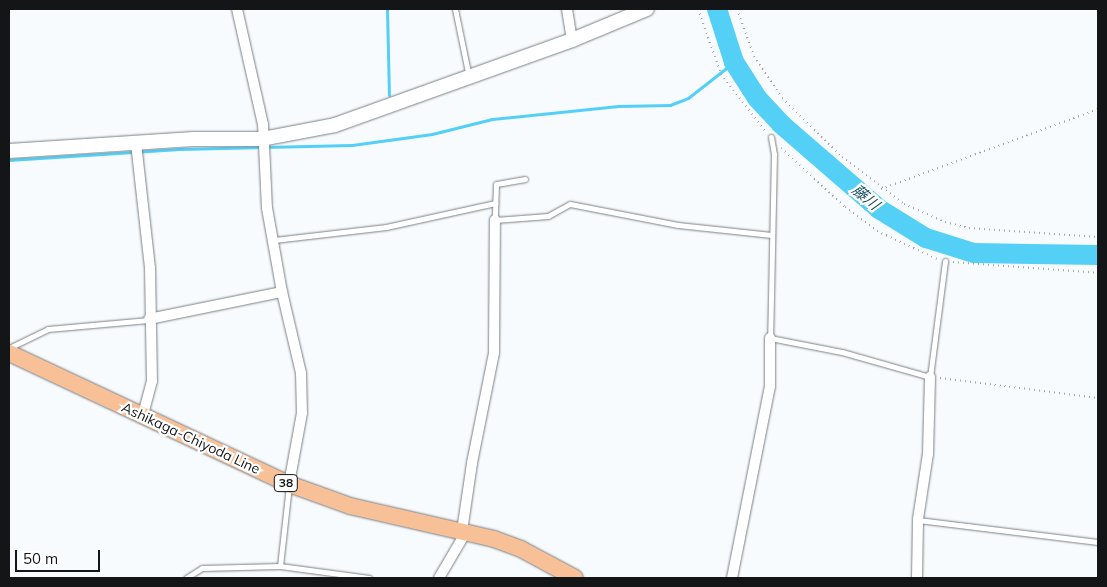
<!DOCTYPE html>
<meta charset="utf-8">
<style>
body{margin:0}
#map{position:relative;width:1107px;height:587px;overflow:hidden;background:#f8fbfe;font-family:Mulish,"Noto Sans JP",sans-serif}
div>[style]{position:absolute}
.stream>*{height:3px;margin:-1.5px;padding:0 1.5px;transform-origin:1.5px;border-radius:1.5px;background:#54d0f7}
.river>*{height:20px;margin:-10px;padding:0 10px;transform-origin:10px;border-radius:10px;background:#54d0f7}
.path>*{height:2px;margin-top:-1px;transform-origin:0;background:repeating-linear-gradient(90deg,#a4a7a9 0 1px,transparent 0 5px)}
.roads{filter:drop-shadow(0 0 1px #7b8085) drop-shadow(0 0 1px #7b8085)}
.lane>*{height:5px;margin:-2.5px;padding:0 2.5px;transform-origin:2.5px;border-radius:2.5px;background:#fff}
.street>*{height:10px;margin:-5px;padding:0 5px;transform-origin:5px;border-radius:5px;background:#fff}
.secondary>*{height:14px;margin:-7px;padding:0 7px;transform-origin:7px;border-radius:7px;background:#fff}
.primary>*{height:16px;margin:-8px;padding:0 8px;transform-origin:8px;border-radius:8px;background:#f8c097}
span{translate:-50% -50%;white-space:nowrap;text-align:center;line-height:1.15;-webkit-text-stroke:4.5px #fff;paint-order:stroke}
.shield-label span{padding:1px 4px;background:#fff;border:1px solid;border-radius:4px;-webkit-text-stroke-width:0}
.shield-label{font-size:12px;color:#131517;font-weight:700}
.street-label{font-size:14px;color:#131517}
.water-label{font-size:15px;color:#1e5263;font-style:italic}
.frame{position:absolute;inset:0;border:10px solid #131517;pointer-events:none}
.scale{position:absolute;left:15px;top:550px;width:85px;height:22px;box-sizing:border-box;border:2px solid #131517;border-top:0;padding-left:6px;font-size:15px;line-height:18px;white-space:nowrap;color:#131517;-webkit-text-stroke:4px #fff;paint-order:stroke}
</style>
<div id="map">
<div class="stream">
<div style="left:387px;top:9px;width:86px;rotate:88.7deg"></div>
<div style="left:9px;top:160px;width:171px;rotate:-3.7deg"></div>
<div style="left:180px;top:149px;width:172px;rotate:-1.3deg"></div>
<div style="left:352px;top:145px;width:81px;rotate:-7.8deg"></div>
<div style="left:432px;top:134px;width:62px;rotate:-14deg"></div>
<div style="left:492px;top:119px;width:127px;rotate:-5.9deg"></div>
<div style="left:618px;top:106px;width:52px;rotate:-1.1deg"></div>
<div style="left:670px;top:105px;width:19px;rotate:-21deg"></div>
<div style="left:688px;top:98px;width:58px;rotate:-38deg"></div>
</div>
<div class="river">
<div style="left:717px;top:9px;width:56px;rotate:72.2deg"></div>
<div style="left:734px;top:62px;width:43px;rotate:57.4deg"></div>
<div style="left:757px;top:98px;width:35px;rotate:47deg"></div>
<div style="left:781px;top:124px;width:130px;rotate:40.9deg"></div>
<div style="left:879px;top:209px;width:55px;rotate:31.7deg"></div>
<div style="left:926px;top:238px;width:50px;rotate:17.4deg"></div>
<div style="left:974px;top:253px;width:124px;rotate:0.9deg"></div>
</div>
<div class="path">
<div style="left:698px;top:9px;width:69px;rotate:70.5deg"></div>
<div style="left:721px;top:74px;width:73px;rotate:52.2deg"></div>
<div style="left:737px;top:9px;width:50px;rotate:70.1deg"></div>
<div style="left:754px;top:56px;width:50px;rotate:56.3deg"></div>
<div style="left:782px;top:98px;width:84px;rotate:44.5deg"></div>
<div style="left:842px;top:157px;width:78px;rotate:37.2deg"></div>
<div style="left:904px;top:204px;width:45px;rotate:23.7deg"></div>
<div style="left:945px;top:222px;width:25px;rotate:14deg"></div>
<div style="left:969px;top:228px;width:129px;rotate:4deg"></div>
<div style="left:781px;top:148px;width:87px;rotate:42.7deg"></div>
<div style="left:845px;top:207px;width:40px;rotate:37deg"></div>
<div style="left:877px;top:231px;width:66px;rotate:25deg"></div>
<div style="left:881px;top:189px;width:231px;rotate:-20.2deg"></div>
<div style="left:953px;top:262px;width:145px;rotate:4.3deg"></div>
<div style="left:940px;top:378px;width:159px;rotate:7.2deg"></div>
</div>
<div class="roads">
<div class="lane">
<div style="left:455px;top:9px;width:69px;rotate:78.4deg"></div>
<div style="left:771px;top:137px;width:17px;rotate:80deg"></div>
<div style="left:774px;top:154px;width:184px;rotate:91.2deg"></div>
<div style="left:770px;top:338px;width:73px;rotate:11deg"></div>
<div style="left:842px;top:352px;width:91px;rotate:15.9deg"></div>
<div style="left:930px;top:377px;width:117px;rotate:-82.6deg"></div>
<div style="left:525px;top:179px;width:29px;rotate:170deg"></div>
<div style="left:496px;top:184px;width:36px;rotate:92deg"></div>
<div style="left:495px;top:220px;width:53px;rotate:-4.3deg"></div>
<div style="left:548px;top:216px;width:25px;rotate:-29deg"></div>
<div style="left:570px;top:204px;width:110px;rotate:11deg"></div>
<div style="left:678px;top:225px;width:94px;rotate:6.1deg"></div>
<div style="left:274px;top:240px;width:113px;rotate:-6.6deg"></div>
<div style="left:386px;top:227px;width:112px;rotate:-12.4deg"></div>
<div style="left:9px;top:348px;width:43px;rotate:-26deg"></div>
<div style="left:48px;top:329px;width:101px;rotate:-5.1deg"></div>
<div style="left:918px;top:520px;width:181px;rotate:7deg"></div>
<div style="left:280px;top:566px;width:90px;rotate:7.7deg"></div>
<div style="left:186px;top:578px;width:19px;rotate:-32deg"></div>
<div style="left:202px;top:568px;width:78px;rotate:-1.5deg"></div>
<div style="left:280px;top:566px;width:81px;rotate:-83.6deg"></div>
</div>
<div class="street">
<div style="left:237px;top:9px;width:118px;rotate:77.3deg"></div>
<div style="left:263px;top:124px;width:84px;rotate:87.3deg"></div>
<div style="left:267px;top:208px;width:85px;rotate:79.9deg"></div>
<div style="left:282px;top:292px;width:83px;rotate:76.8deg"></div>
<div style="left:301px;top:373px;width:40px;rotate:88.6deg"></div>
<div style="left:302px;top:413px;width:72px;rotate:100.4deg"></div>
<div style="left:567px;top:9px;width:31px;rotate:81deg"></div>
<div style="left:136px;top:143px;width:126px;rotate:83.6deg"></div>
<div style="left:150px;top:268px;width:113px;rotate:89deg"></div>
<div style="left:152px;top:381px;width:35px;rotate:105deg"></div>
<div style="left:149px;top:319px;width:136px;rotate:-11.5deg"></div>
<div style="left:462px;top:531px;width:69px;rotate:-81.6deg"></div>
<div style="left:472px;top:463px;width:112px;rotate:-78.7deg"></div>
<div style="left:494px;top:353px;width:133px;rotate:-89.6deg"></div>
<div style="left:439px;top:578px;width:53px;rotate:-59.6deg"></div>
<div style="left:732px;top:578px;width:196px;rotate:-78.8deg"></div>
<div style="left:770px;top:386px;width:48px;rotate:-90deg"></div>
<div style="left:917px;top:578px;width:59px;rotate:-89deg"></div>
<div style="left:918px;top:519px;width:66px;rotate:-81.3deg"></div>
<div style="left:928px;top:454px;width:77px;rotate:-88.5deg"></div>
</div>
<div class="secondary">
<div style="left:9px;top:151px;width:185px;rotate:-3.7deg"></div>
<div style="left:194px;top:139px;width:68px"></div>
<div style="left:262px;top:139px;width:74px;rotate:-10.9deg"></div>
<div style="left:335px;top:125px;width:252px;rotate:-19.7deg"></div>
<div style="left:572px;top:40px;width:81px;rotate:-22.5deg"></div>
</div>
<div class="primary">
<div style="left:9px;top:353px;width:309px;rotate:25.1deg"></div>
<div style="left:289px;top:484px;width:65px;rotate:19.8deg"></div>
<div style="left:350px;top:506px;width:148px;rotate:12.9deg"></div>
<div style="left:494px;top:539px;width:29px;rotate:20deg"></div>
<div style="left:521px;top:549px;width:61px;rotate:28.2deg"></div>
</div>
</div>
<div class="shield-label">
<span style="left:286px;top:483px">38</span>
</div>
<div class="street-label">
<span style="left:191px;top:438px;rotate:25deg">Ashikaga-Chiyoda Line</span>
</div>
<div class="water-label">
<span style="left:866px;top:197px;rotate:40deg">藤川</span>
</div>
<div class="frame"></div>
<div class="scale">50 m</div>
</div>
